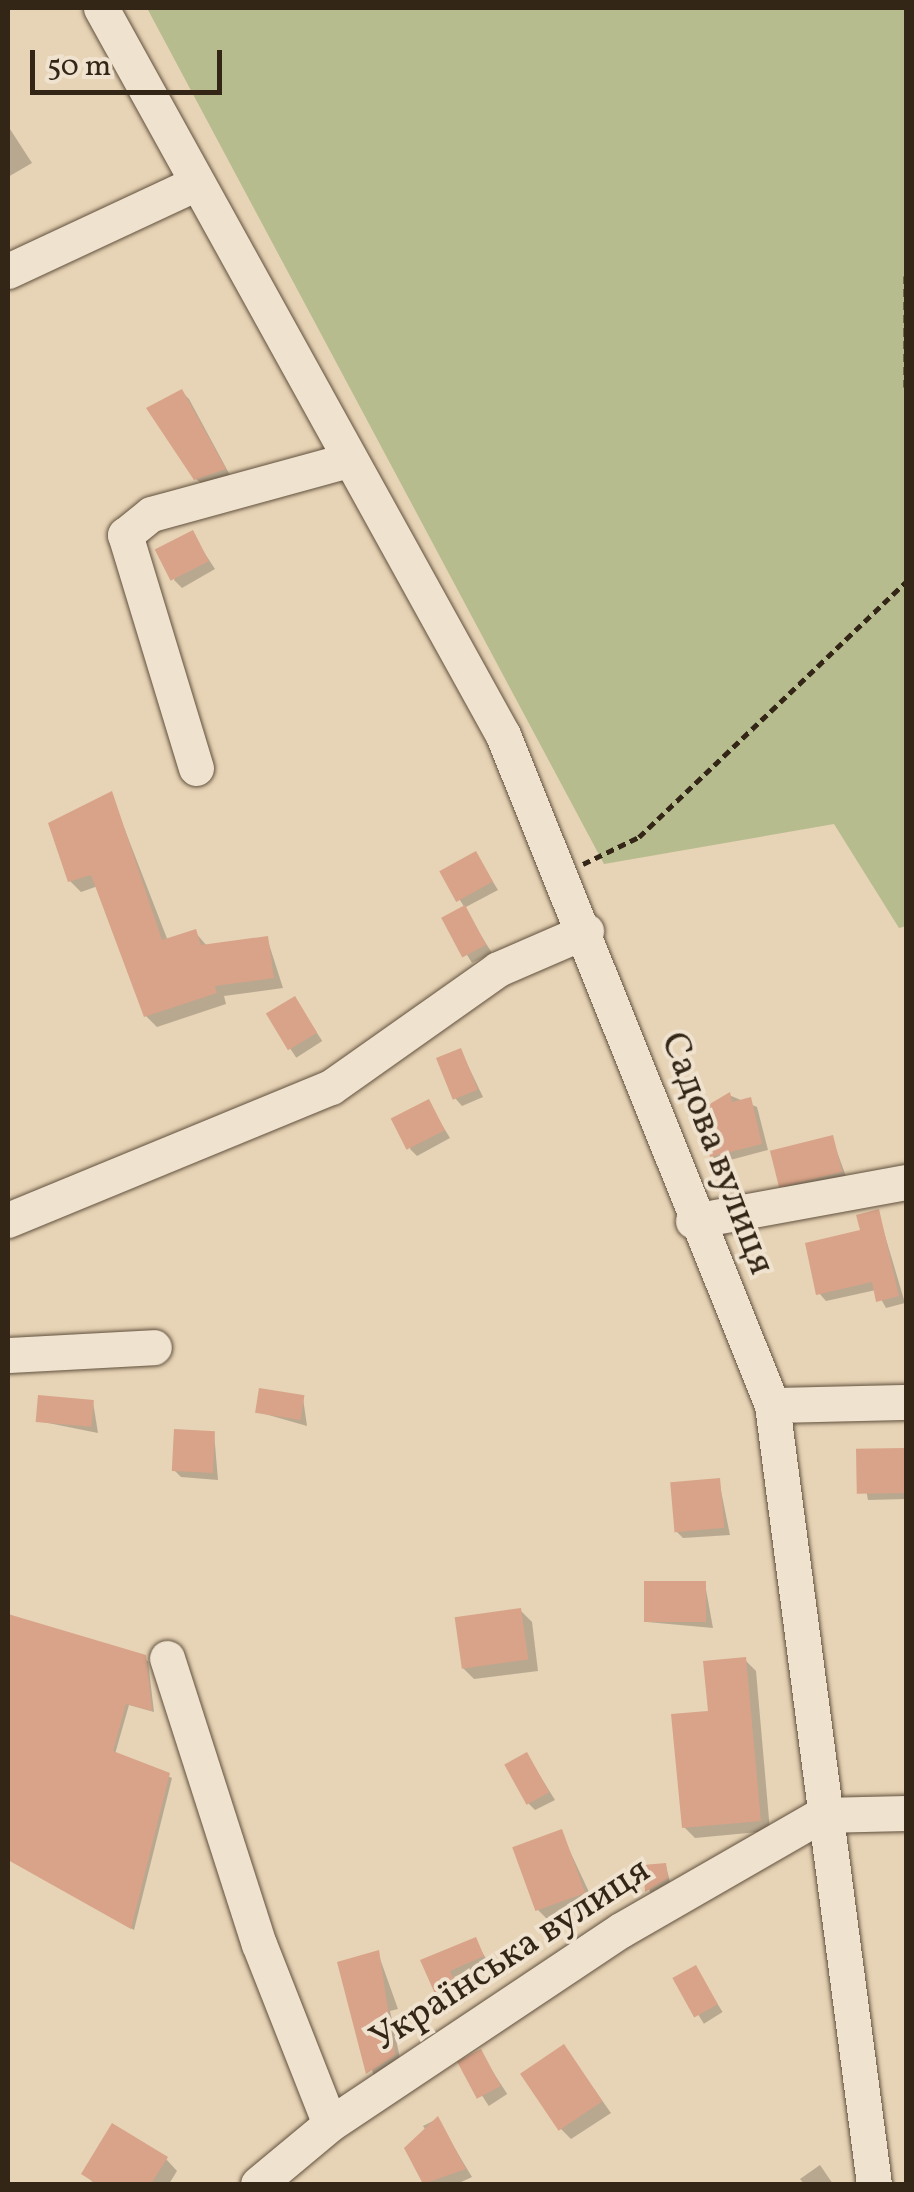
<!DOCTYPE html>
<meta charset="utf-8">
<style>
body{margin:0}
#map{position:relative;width:914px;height:2192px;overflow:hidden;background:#e7d3b5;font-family:Vollkorn,serif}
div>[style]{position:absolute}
.green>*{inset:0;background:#b6bc8d}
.shadow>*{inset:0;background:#0003;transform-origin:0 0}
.building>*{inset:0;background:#d8a388;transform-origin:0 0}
.path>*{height:5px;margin-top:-2.5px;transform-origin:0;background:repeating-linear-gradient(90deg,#342616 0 8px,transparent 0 13px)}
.roads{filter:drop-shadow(0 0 2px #61513e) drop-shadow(0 0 2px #61513e)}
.minor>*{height:35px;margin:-17.5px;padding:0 17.5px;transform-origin:17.5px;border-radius:17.5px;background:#efe2cf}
span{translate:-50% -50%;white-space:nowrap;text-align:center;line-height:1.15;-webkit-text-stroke:8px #efe2cf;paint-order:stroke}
.street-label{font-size:38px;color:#342616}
.frame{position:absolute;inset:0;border:10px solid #342616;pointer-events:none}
.scale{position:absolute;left:30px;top:50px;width:192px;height:45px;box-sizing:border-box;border:5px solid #342616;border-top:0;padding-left:12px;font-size:30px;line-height:35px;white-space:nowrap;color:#342616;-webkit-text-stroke:8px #efe2cf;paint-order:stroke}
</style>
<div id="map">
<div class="green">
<div style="clip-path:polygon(147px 8px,906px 8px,906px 926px,899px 928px,834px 824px,604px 864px)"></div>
</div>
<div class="shadow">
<div style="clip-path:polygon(8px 126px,32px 163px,8px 177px)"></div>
<div style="clip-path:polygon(182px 392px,189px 399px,231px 477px,204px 486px,196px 479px)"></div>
<div style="clip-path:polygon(192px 534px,215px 569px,182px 588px,174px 580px)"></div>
<div style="clip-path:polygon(111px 794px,168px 941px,195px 932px,207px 946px,267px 938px,283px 988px,224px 996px,226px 1004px,157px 1027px,146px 1016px,98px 886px,81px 892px,70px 881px)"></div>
<div style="clip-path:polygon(476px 854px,498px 890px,464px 908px,492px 953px,472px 963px,445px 919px,465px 908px,442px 872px)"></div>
<div style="left:295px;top:999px;width:50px;height:31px;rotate:57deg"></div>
<div style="clip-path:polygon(461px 1051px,483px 1097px,462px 1106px,455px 1098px)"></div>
<div style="clip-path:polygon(729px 1095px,757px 1107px,768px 1150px,719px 1163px,712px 1156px)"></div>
<div style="clip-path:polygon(428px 1102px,450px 1138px,417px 1156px,410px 1149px)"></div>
<div style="clip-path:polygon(832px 1138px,847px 1179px,788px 1190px,780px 1183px)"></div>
<div style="clip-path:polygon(878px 1212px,905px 1303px,886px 1308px,876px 1290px,826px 1301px,819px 1293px)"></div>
<div style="clip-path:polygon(303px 1398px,307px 1426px,258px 1412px)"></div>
<div style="clip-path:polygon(93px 1402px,98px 1433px,38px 1421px)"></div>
<div style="clip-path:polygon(214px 1433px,218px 1480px,181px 1477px,174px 1470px)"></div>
<div style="clip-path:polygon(906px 1450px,906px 1499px,868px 1500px,859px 1452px)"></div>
<div style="clip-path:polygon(719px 1481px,730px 1535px,683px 1538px,676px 1531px)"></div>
<div style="clip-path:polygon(705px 1584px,713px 1628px,647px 1622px)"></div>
<div style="clip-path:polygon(520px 1610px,532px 1622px,538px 1671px,474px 1679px,463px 1668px)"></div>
<div style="clip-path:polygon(8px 1616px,148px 1661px,154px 1712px,129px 1705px,115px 1754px,172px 1778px,134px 1930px,8px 1859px)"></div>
<div style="clip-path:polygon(745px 1660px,756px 1671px,770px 1831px,695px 1838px,684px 1827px,711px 1713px)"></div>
<div style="clip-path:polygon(527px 1755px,555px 1800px,535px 1810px,528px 1803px)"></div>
<div style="clip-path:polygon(561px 1832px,595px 1905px,549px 1921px,538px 1910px)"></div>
<div style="clip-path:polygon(666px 1866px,670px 1882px,650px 1893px,645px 1868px)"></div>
<div style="clip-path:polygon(475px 1940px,488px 1962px,454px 1977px,465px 2002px,448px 2010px,423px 1961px)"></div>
<div style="clip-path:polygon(378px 1953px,398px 2009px,390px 2011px,401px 2063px,375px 2080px,340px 1964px)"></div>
<div style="left:695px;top:1968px;width:52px;height:22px;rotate:58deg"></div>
<div style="clip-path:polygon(564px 2047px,611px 2113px,571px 2139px,560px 2128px)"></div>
<div style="left:480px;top:2052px;width:50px;height:22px;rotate:57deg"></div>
<div style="clip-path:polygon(437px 2119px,472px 2177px,457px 2184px,426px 2184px,407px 2150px,430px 2137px,423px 2126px)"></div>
<div style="clip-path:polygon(166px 2159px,177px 2171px,169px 2184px,95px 2184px,84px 2174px)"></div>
<div style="clip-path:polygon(820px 2165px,833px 2184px,804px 2184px,800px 2179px)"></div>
</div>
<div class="building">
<div style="clip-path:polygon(182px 389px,226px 469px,194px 480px,146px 408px)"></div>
<div style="left:193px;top:530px;width:35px;height:43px;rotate:63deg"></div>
<div style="clip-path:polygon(112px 791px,162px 940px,196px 929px,201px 945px,268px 936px,274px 978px,215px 986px,217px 993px,144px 1017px,91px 875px,68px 882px,48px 823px)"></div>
<div style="left:476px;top:851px;width:35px;height:42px;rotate:61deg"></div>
<div style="left:465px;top:905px;width:45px;height:27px;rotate:62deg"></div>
<div style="left:295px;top:996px;width:43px;height:34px;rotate:59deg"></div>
<div style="left:461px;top:1048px;width:45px;height:27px;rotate:68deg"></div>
<div style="clip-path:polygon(730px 1092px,732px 1102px,751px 1097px,762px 1144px,710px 1157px,698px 1111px)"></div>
<div style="left:429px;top:1099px;width:35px;height:43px;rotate:63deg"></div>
<div style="left:833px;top:1135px;width:38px;height:65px;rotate:76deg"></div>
<div style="clip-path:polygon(879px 1209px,899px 1296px,876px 1302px,872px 1282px,816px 1295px,805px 1243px,860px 1230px,856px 1215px)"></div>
<div style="left:259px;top:1388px;width:46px;height:25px;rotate:9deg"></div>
<div style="left:38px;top:1395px;width:56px;height:27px;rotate:5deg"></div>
<div style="left:174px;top:1429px;width:41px;height:42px;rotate:3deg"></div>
<div style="left:905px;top:1448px;width:45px;height:49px;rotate:89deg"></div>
<div style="left:720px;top:1478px;width:50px;height:50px;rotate:85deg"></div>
<div style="left:706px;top:1581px;width:41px;height:62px;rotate:90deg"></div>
<div style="left:521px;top:1608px;width:52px;height:67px;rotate:82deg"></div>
<div style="clip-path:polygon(8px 1614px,146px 1655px,152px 1711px,126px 1704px,113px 1751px,170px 1773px,131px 1929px,8px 1860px)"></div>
<div style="clip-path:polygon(746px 1657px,761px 1821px,682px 1828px,671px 1714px,708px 1711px,703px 1661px)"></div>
<div style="left:527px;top:1752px;width:46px;height:26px;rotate:61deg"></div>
<div style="left:562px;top:1829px;width:68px;height:53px;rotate:70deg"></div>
<div style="clip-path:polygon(666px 1863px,668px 1878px,645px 1892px,643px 1865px)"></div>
<div style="clip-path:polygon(476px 1937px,484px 1956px,450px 1971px,461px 1996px,440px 2005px,420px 1960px)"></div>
<div style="clip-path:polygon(379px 1950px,395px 2055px,366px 2074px,337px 1962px)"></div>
<div style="left:696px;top:1965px;width:45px;height:27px;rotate:61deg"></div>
<div style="left:564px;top:2044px;width:69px;height:53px;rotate:56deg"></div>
<div style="left:481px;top:2049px;width:42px;height:27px;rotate:62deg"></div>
<div style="clip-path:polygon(438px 2116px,466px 2169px,423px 2184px,404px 2148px)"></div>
<div style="clip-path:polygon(112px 2123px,168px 2157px,151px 2184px,97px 2184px,81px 2174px)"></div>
</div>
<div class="path">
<div style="left:906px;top:276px;width:111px;rotate:90deg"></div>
<div style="left:583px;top:864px;width:62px;rotate:-25.7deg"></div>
<div style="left:639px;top:837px;width:369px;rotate:-43.7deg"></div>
</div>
<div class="roads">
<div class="minor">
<div style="left:101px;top:8px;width:831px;rotate:61.06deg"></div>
<div style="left:503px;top:735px;width:722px;rotate:68.12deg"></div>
<div style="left:772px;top:1405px;width:786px;rotate:82.54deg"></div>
<div style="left:8px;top:271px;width:208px;rotate:-25deg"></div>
<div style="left:196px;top:768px;width:244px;rotate:-106.9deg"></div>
<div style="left:125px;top:535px;width:33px;rotate:-39deg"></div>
<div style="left:151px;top:514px;width:205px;rotate:-15.3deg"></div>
<div style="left:8px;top:1220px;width:349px;rotate:-22.4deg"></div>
<div style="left:331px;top:1087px;width:204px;rotate:-35.2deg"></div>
<div style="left:498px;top:969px;width:96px;rotate:-23.4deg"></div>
<div style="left:693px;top:1221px;width:217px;rotate:-10.4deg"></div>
<div style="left:8px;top:1355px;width:146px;rotate:-3.1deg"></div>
<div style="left:772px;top:1405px;width:134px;rotate:-1.3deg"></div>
<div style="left:167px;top:1658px;width:300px;rotate:72.2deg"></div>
<div style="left:259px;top:1944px;width:193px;rotate:68.5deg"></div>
<div style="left:258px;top:2184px;width:94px;rotate:-39.8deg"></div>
<div style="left:330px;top:2124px;width:350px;rotate:-33.7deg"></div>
<div style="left:621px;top:1930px;width:231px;rotate:-29.9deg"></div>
<div style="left:821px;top:1815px;width:85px;rotate:-1.3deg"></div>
</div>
</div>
<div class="street-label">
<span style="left:716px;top:1154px;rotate:69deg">Садова вулиця</span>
<span style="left:511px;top:1956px;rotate:-33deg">Українська вулиця</span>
</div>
<div class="frame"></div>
<div class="scale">50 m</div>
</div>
